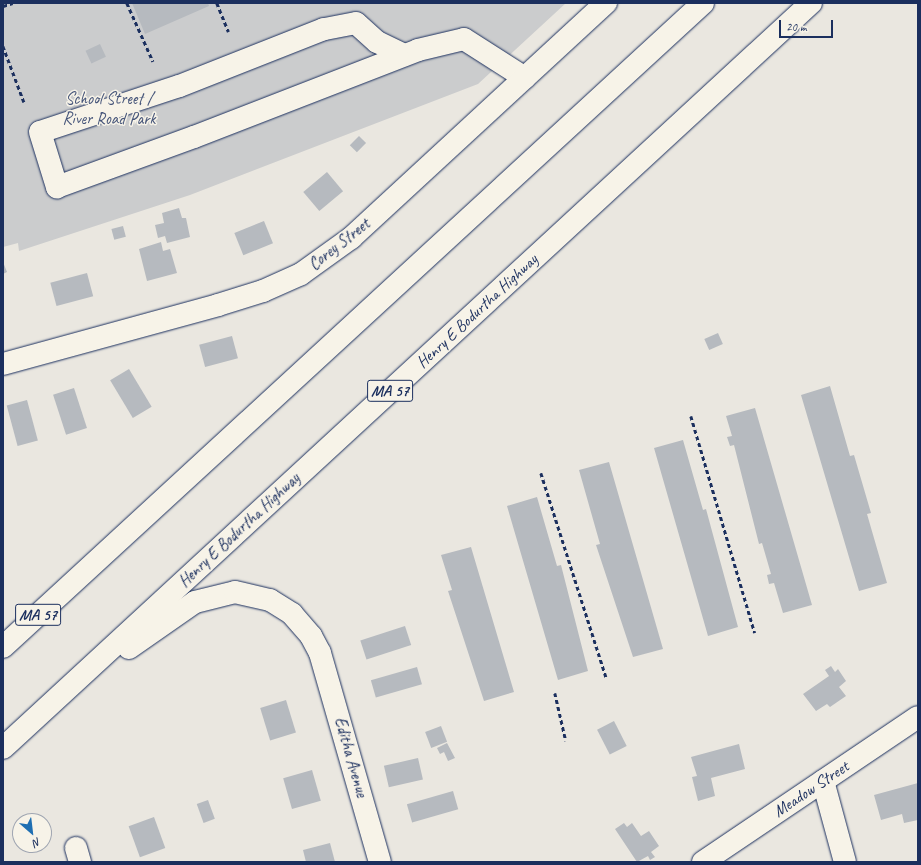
<!DOCTYPE html>
<style>
body{margin:0}
#map{position:relative;width:921px;height:865px;overflow:hidden;background:#eae7e0;font-family:Caveat,sans-serif}
div>[style]{position:absolute}
.green>*{inset:0;background:#cbcccd}
.building>*{inset:0;background:#b6babf;transform-origin:0 0}
.path>*{height:2.5px;margin-top:-1.25px;transform-origin:0;background:repeating-linear-gradient(90deg,#1b2f5e 0 4px,transparent 0 7px)}
.roads{filter:drop-shadow(0 0 1px #1b2f5e) drop-shadow(0 0 1px #1b2f5e)}
.minor>*{height:22px;margin:-11px;padding:0 11px;transform-origin:11px;border-radius:11px;background:#f7f3e8}
.highway>*{height:22px;margin:-11px;padding:0 11px;transform-origin:11px;border-radius:11px;background:#f7f3e8}
span{translate:-50% -50%;white-space:nowrap;text-align:center;line-height:1.15;-webkit-text-stroke:3px #f7f3e8;paint-order:stroke}
.shield-label span{padding:1px 3px;background:#f7f3e8;border:1px solid;border-radius:3px;-webkit-text-stroke-width:0}
.shield-label{font-size:16px;color:#1b2f5e;font-weight:700}
.park-label{font-size:17px;color:#47567a}
.street-label{font-size:17px;color:#1b2f5e}
.frame{position:absolute;inset:0;border:4px solid #1b2f5e;pointer-events:none}
.north{position:absolute;left:12px;top:813px;width:40px;height:40px;box-sizing:border-box;background:#f7f3e8;border:1px solid #9fa5b1;border-radius:50%;rotate:152deg;font-size:11px;font-weight:700;line-height:16px;text-align:center;color:#1b2f5e}
.north::after{content:'';display:block;margin:auto;width:14px;height:18px;background:#1f6fb2;clip-path:polygon(50% 0,100% 100%,50% 72%,0 100%)}
.scale{position:absolute;left:779px;top:20px;width:54px;height:18px;box-sizing:border-box;border:2px solid #1b2f5e;border-top:0;padding-left:5px;font-size:12px;line-height:14px;white-space:nowrap;color:#1b2f5e;-webkit-text-stroke:3px #f7f3e8;paint-order:stroke}
</style>
<div id="map">
<div class="green">
<div style="clip-path:polygon(3px 3px,566px 3px,478px 84px,190px 195px,19px 251px,18px 243px,3px 247px)"></div>
</div>
<div class="building">
<div style="clip-path:polygon(132px 3px,208px 3px,209px 6px,145px 34px)"></div>
<div style="left:100px;top:44px;width:14px;height:16px;rotate:65deg"></div>
<div style="left:359px;top:136px;width:10px;height:13px;rotate:45deg"></div>
<div style="left:327px;top:172px;width:25px;height:31px;rotate:50deg"></div>
<div style="clip-path:polygon(179px 208px,182px 218px,186px 218px,190px 237px,167px 243px,165px 236px,158px 238px,155px 225px,164px 223px,162px 213px)"></div>
<div style="left:264px;top:221px;width:24px;height:32px;rotate:68deg"></div>
<div style="left:123px;top:226px;width:11px;height:12px;rotate:75deg"></div>
<div style="clip-path:polygon(161px 242px,163px 251px,170px 249px,177px 273px,147px 281px,139px 249px)"></div>
<div style="clip-path:polygon(3px 262px,7px 272px,3px 274px)"></div>
<div style="left:87px;top:273px;width:24px;height:38px;rotate:75deg"></div>
<div style="left:718px;top:333px;width:12px;height:15px;rotate:66deg"></div>
<div style="left:232px;top:336px;width:23px;height:34px;rotate:75deg"></div>
<div style="left:129px;top:369px;width:44px;height:22px;rotate:59deg"></div>
<div style="clip-path:polygon(830px 386px,850px 456px,854px 455px,871px 513px,867px 514px,887px 583px,859px 591px,801px 395px)"></div>
<div style="left:74px;top:388px;width:42px;height:22px;rotate:72deg"></div>
<div style="left:27px;top:400px;width:42px;height:21px;rotate:75deg"></div>
<div style="clip-path:polygon(755px 408px,812px 605px,783px 613px,774px 583px,769px 584px,767px 575px,771px 574px,762px 543px,759px 544px,734px 445px,730px 446px,727px 437px,732px 436px,726px 416px)"></div>
<div style="clip-path:polygon(683px 440px,703px 510px,706px 509px,738px 627px,708px 636px,654px 448px)"></div>
<div style="clip-path:polygon(609px 462px,663px 649px,633px 657px,596px 545px,600px 544px,579px 470px)"></div>
<div style="clip-path:polygon(537px 497px,557px 566px,561px 565px,588px 671px,558px 680px,507px 506px)"></div>
<div style="clip-path:polygon(471px 547px,514px 692px,484px 701px,448px 591px,452px 590px,441px 555px)"></div>
<div style="left:405px;top:626px;width:20px;height:47px;rotate:72deg"></div>
<div style="clip-path:polygon(831px 666px,835px 672px,838px 669px,846px 681px,839px 687px,846px 696px,830px 707px,827px 704px,816px 711px,803px 694px,829px 676px,825px 670px)"></div>
<div style="left:417px;top:667px;width:18px;height:48px;rotate:74deg"></div>
<div style="left:286px;top:700px;width:34px;height:27px;rotate:73deg"></div>
<div style="left:614px;top:721px;width:28px;height:19px;rotate:63deg"></div>
<div style="left:441px;top:726px;width:17px;height:17px;rotate:69deg"></div>
<div style="clip-path:polygon(447px 743px,455px 758px,448px 761px,444px 752px,440px 754px,437px 748px)"></div>
<div style="clip-path:polygon(739px 744px,745px 769px,711px 778px,715px 796px,698px 801px,692px 777px,697px 776px,691px 757px)"></div>
<div style="left:418px;top:758px;width:22px;height:35px;rotate:77deg"></div>
<div style="left:312px;top:770px;width:32px;height:30px;rotate:74deg"></div>
<div style="clip-path:polygon(918px 783px,918px 820px,904px 823px,902px 814px,881px 820px,874px 795px)"></div>
<div style="left:453px;top:791px;width:19px;height:48px;rotate:74deg"></div>
<div style="left:208px;top:800px;width:20px;height:12px;rotate:70deg"></div>
<div style="left:154px;top:817px;width:33px;height:27px;rotate:70deg"></div>
<div style="clip-path:polygon(624px 823px,627px 827px,632px 823px,641px 836px,649px 831px,659px 846px,651px 852px,655px 857px,650px 860px,648px 856px,637px 862px,615px 829px)"></div>
<div style="clip-path:polygon(330px 843px,335px 862px,306px 862px,303px 850px)"></div>
</div>
<div class="path">
<div style="left:127px;top:3px;width:64px;rotate:65.9deg"></div>
<div style="left:217px;top:3px;width:31px;rotate:68deg"></div>
<div style="left:3px;top:6px;width:10px;rotate:-17deg"></div>
<div style="left:3px;top:46px;width:60px;rotate:69.4deg"></div>
<div style="left:691px;top:416px;width:226px;rotate:73.6deg"></div>
<div style="left:541px;top:473px;width:214px;rotate:72.3deg"></div>
<div style="left:555px;top:693px;width:49px;rotate:77.1deg"></div>
</div>
<div class="roads">
<div class="minor">
<div style="left:404px;top:55px;width:30px;rotate:-154deg"></div>
<div style="left:377px;top:42px;width:28px;rotate:-138deg"></div>
<div style="left:356px;top:23px;width:33px;rotate:169deg"></div>
<div style="left:324px;top:29px;width:156px;rotate:158.5deg"></div>
<div style="left:179px;top:86px;width:146px;rotate:161.7deg"></div>
<div style="left:40px;top:132px;width:58px;rotate:72.8deg"></div>
<div style="left:57px;top:187px;width:146px;rotate:-20.1deg"></div>
<div style="left:194px;top:137px;width:240px;rotate:-21.2deg"></div>
<div style="left:418px;top:50px;width:47px;rotate:-13.4deg"></div>
<div style="left:464px;top:39px;width:72px;rotate:32.6deg"></div>
<div style="left:3px;top:364px;width:223px;rotate:-15.3deg"></div>
<div style="left:218px;top:305px;width:47px;rotate:-17.3deg"></div>
<div style="left:263px;top:291px;width:42px;rotate:-24.1deg"></div>
<div style="left:301px;top:274px;width:62px;rotate:-35.8deg"></div>
<div style="left:351px;top:238px;width:347px;rotate:-42.7deg"></div>
<div style="left:320px;top:653px;width:217px;rotate:74deg"></div>
<div style="left:823px;top:781px;width:84px;rotate:74.8deg"></div>
<div style="left:76px;top:848px;width:15px;rotate:74deg"></div>
<div style="left:703px;top:862px;width:259px;rotate:-34deg"></div>
</div>
<div class="highway">
<div style="left:3px;top:647px;width:951px;rotate:-42.61deg"></div>
<div style="left:129px;top:648px;width:80px;rotate:-34.9deg"></div>
<div style="left:195px;top:602px;width:41px;rotate:-14deg"></div>
<div style="left:235px;top:592px;width:36px;rotate:13deg"></div>
<div style="left:270px;top:600px;width:26px;rotate:32deg"></div>
<div style="left:292px;top:614px;width:29px;rotate:49deg"></div>
<div style="left:311px;top:636px;width:19px;rotate:62deg"></div>
<div style="left:3px;top:748px;width:1099px;rotate:-42.68deg"></div>
</div>
</div>
<div class="shield-label">
<span style="left:390px;top:391px">MA 57</span>
<span style="left:38px;top:615px">MA 57</span>
</div>
<div class="park-label">
<span style="left:109px;top:109px">School Street /<br>River Road Park</span>
</div>
<div class="street-label">
<span style="left:339px;top:244px;rotate:-38deg">Corey Street</span>
<span style="left:477px;top:311px;rotate:-43deg">Henry E Bodurtha Highway</span>
<span style="left:239px;top:530px;rotate:-43deg">Henry E Bodurtha Highway</span>
<span style="left:351px;top:757px;rotate:74deg">Editha Avenue</span>
<span style="left:811px;top:789px;rotate:-34deg">Meadow Street</span>
</div>
<div class="frame"></div>
<div class="north">N</div>
<div class="scale">20 m</div>
</div>
